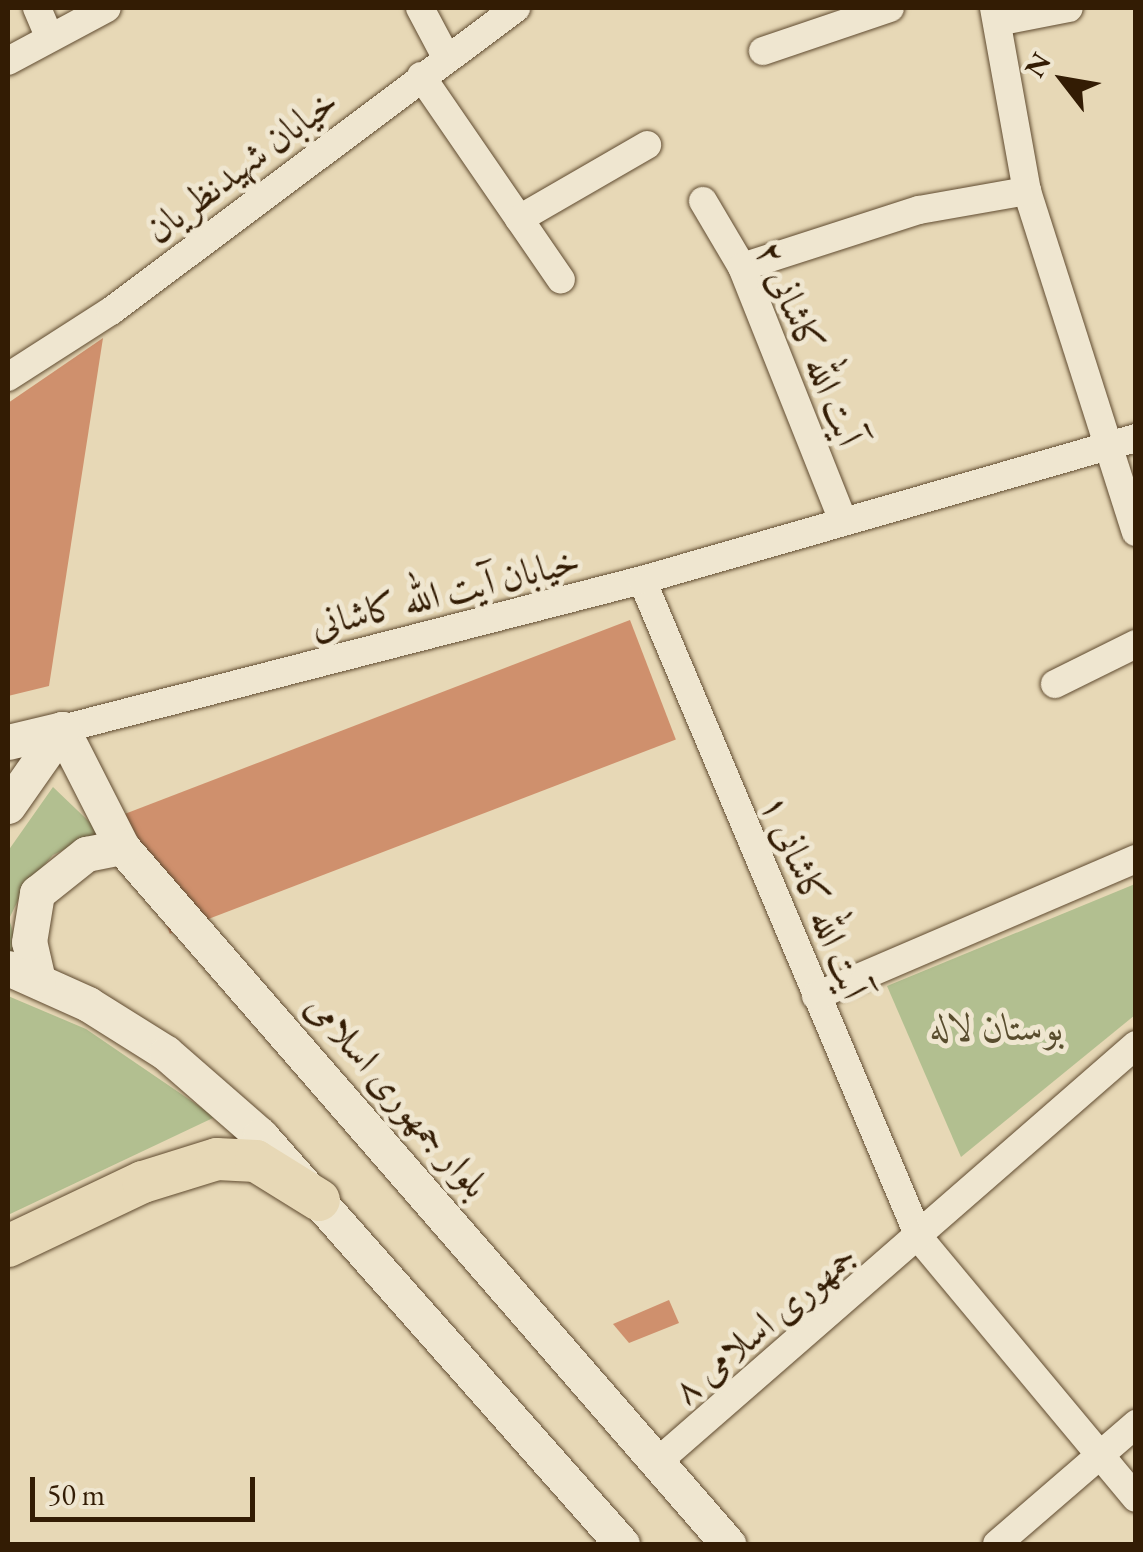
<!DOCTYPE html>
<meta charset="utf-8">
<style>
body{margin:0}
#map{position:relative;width:1143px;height:1552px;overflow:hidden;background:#e7d8b6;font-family:"EB Garamond",Amiri,serif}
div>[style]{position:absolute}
.green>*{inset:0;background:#b2bf90}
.building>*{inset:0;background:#cf906d;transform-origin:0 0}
.roads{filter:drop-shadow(0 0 2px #604b30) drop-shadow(0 0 2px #604b30)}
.minor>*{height:28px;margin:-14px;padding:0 14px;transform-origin:14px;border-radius:14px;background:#efe6d0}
.tertiary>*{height:35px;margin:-17.5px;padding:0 17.5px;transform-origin:17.5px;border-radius:17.5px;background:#efe6d0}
.primary>*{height:42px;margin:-21px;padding:0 21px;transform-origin:21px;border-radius:21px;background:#e7d8b6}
span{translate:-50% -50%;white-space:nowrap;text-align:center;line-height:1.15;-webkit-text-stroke:10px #efe6d0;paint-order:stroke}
.street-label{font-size:38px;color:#331c04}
.park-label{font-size:38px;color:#594d2e;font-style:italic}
.frame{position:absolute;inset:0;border:10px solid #331c04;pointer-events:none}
.north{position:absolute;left:1013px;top:30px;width:100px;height:100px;-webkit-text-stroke:8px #efe6d0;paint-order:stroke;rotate:301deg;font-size:28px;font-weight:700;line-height:40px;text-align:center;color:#331c04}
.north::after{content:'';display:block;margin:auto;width:35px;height:45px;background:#331c04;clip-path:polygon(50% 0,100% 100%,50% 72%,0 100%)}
.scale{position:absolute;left:30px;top:1477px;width:225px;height:45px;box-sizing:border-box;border:5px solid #331c04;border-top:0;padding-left:12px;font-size:30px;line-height:35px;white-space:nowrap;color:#331c04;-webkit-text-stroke:8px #efe6d0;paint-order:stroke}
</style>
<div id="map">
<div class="green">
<div style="clip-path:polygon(53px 787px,100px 832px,53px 855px,24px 888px,9px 919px,21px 957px,8px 951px,8px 851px)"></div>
<div style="clip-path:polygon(1135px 884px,1135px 1015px,961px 1157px,887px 986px)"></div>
<div style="clip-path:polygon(8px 996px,86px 1029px,215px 1117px,8px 1215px)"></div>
</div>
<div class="building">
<div style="clip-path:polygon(103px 338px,49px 686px,8px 696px,8px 403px)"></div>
<div style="left:630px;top:620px;width:128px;height:542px;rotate:69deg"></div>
<div style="clip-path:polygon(669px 1300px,679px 1323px,629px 1343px,613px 1324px)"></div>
</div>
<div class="roads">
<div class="minor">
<div style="left:37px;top:8px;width:30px;rotate:67deg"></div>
<div style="left:420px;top:8px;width:55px;rotate:62deg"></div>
<div style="left:994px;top:8px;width:186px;rotate:79.8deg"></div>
<div style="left:1027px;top:191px;width:358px;rotate:72.3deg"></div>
<div style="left:997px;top:22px;width:73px;rotate:-11deg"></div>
<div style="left:763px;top:51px;width:134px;rotate:-18.7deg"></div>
<div style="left:8px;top:61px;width:112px;rotate:-28.2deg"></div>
<div style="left:421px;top:76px;width:247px;rotate:55.5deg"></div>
<div style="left:703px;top:201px;width:77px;rotate:59.4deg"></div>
<div style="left:742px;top:267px;width:270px;rotate:68.3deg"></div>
<div style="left:519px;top:219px;width:148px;rotate:-30deg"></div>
<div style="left:742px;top:267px;width:186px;rotate:-17.9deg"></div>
<div style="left:919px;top:210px;width:110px;rotate:-10deg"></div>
<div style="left:8px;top:377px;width:122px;rotate:-32.7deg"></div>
<div style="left:111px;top:311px;width:506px;rotate:-36.8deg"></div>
<div style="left:642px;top:580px;width:715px;rotate:67.13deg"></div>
<div style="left:920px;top:1239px;width:337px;rotate:50.2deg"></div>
<div style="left:1055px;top:684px;width:90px;rotate:-26.3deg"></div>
<div style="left:62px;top:729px;width:599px;rotate:-14.41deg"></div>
<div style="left:642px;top:580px;width:514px;rotate:-16.04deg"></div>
<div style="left:816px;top:996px;width:348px;rotate:-23.2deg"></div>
<div style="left:655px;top:1464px;width:638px;rotate:-41.06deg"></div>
<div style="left:997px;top:1544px;width:184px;rotate:-40.8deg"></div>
</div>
<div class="tertiary">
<div style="left:8px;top:742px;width:56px;rotate:-13.5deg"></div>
<div style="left:62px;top:729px;width:132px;rotate:63deg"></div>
<div style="left:122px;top:847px;width:924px;rotate:48.99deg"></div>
<div style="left:8px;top:806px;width:94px;rotate:-55deg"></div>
<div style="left:8px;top:968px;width:88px;rotate:24.2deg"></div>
<div style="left:88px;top:1004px;width:92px;rotate:32.1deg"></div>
<div style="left:166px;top:1053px;width:125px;rotate:41.1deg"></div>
<div style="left:260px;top:1135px;width:546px;rotate:48.49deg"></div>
<div style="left:38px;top:980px;width:39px;rotate:-103deg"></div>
<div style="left:29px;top:942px;width:50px;rotate:-80.7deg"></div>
<div style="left:37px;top:893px;width:63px;rotate:-38.5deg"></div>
<div style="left:86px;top:854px;width:37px;rotate:-11deg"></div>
</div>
<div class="primary">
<div style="left:8px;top:1246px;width:149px;rotate:-25.4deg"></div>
<div style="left:143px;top:1182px;width:77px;rotate:-17.3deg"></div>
<div style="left:217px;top:1159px;width:39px;rotate:3deg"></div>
<div style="left:256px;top:1161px;width:74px;rotate:31.8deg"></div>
</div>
</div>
<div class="street-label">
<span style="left:241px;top:165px;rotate:-37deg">خیابان شهیدنظریان</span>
<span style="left:810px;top:343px;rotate:67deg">آیت الله کاشانی ۲</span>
<span style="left:445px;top:592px;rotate:-14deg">خیابان آیت الله کاشانی</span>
<span style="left:815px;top:896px;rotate:67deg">آیت الله کاشانی ۱</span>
<span style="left:398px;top:1095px;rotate:49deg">بلوار جمهوری اسلامی</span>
<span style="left:764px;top:1323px;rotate:-40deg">جمهوری اسلامی ۸</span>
</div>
<div class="park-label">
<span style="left:997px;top:1027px">بوستان لاله</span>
</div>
<div class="frame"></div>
<div class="north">N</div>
<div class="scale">50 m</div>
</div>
